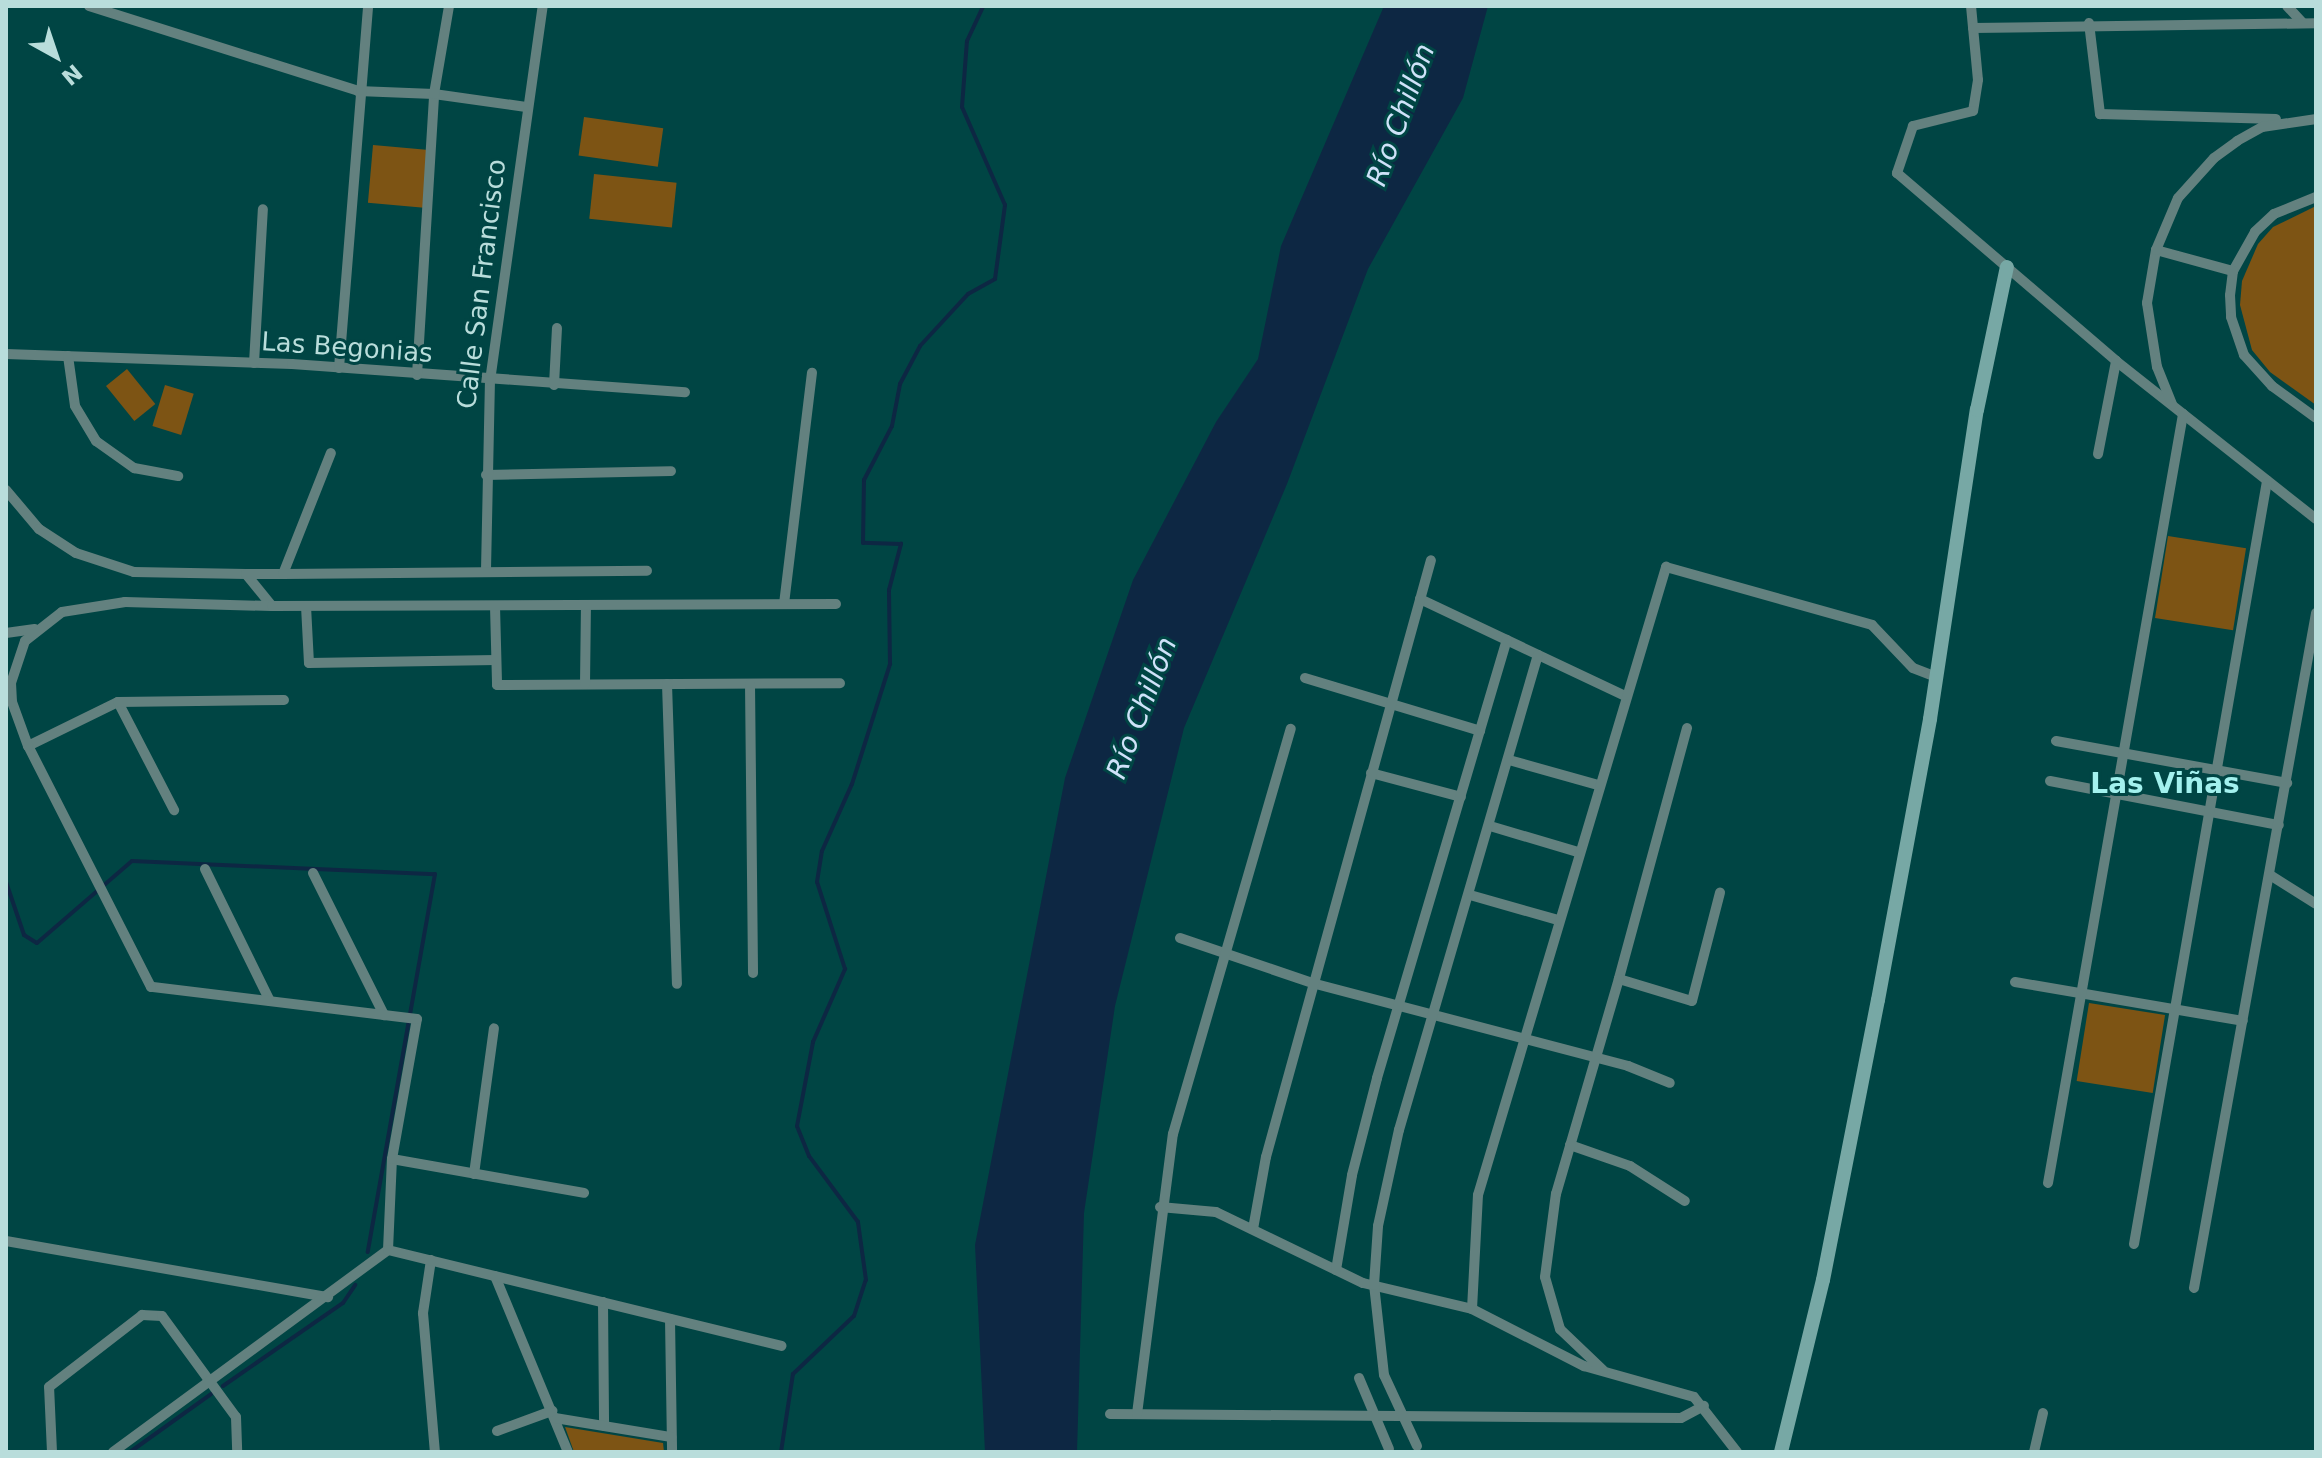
<!DOCTYPE html>
<meta charset="utf-8">
<style>
body{margin:0}
#map{position:relative;width:2322px;height:1458px;overflow:hidden;background:#004544;font-family:"DejaVu Sans",sans-serif}
div>[style]{position:absolute}
.green>*{inset:0;background:#7d5414;transform-origin:0 0}
.water>*{inset:0;background:#0d2743}
.stream>*{height:4px;margin:-2px;padding:0 2px;transform-origin:2px;border-radius:2px;background:#0d2743}
.street>*{height:10px;margin:-5px;padding:0 5px;transform-origin:5px;border-radius:5px;background:#63817f}
.secondary>*{height:14px;margin:-7px;padding:0 7px;transform-origin:7px;border-radius:7px;background:#77a8a5}
span{translate:-50% -50%;white-space:nowrap;text-align:center;line-height:1.15;-webkit-text-stroke:6px #004544;paint-order:stroke}
.street-label{font-size:26px;color:#b9dddb}
.water-label{font-size:28px;color:#cfe2f9;font-style:italic}
.neighbourhood-label{font-size:28px;color:#a3f1ee;font-weight:700}
.frame{position:absolute;inset:0;border:8px solid #b9dddb;pointer-events:none}
.north{position:absolute;left:16px;top:16px;width:80px;height:80px;-webkit-text-stroke:6px #004544;paint-order:stroke;rotate:140deg;font-size:22px;font-weight:700;line-height:32px;text-align:center;color:#b9dddb}
.north::after{content:'';display:block;margin:auto;width:28px;height:36px;background:#b9dddb;clip-path:polygon(50% 0,100% 100%,50% 72%,0 100%)}
</style>
<div id="map">
<div class="green">
<div style="left:584px;top:117px;width:80px;height:39px;rotate:8deg"></div>
<div style="left:373px;top:145px;width:59px;height:58px;rotate:5deg"></div>
<div style="left:594px;top:174px;width:83px;height:45px;rotate:6deg"></div>
<div style="clip-path:polygon(2316px 206px,2316px 405px,2270px 372px,2252px 350px,2240px 305px,2242px 281px,2258px 244px,2273px 227px)"></div>
<div style="left:127px;top:369px;width:45px;height:27px;rotate:51deg"></div>
<div style="left:165px;top:385px;width:30px;height:43px;rotate:17deg"></div>
<div style="left:2168px;top:536px;width:79px;height:83px;rotate:9deg"></div>
<div style="left:2089px;top:1003px;width:77px;height:79px;rotate:9deg"></div>
<div style="clip-path:polygon(565px 1427px,663px 1443px,664px 1452px,574px 1452px)"></div>
</div>
<div class="water">
<div style="clip-path:polygon(1384px 6px,1488px 6px,1463px 98px,1368px 269px,1287px 484px,1184px 728px,1115px 1006px,1084px 1213px,1077px 1452px,985px 1452px,975px 1245px,1065px 778px,1133px 580px,1216px 422px,1258px 359px,1281px 246px)"></div>
</div>
<div class="stream">
<div style="left:6px;top:882px;width:56px;rotate:71.2deg"></div>
<div style="left:24px;top:935px;width:15px;rotate:32deg"></div>
<div style="left:37px;top:943px;width:125px;rotate:-40.8deg"></div>
<div style="left:132px;top:861px;width:303px;rotate:2.5deg"></div>
<div style="left:435px;top:874px;width:384px;rotate:100.1deg"></div>
<div style="left:223px;top:1386px;width:146px;rotate:-34.7deg"></div>
<div style="left:343px;top:1303px;width:22px;rotate:-56deg"></div>
<div style="left:130px;top:1452px;width:100px;rotate:-35.6deg"></div>
<div style="left:781px;top:1452px;width:79px;rotate:-81.3deg"></div>
<div style="left:793px;top:1374px;width:84px;rotate:-43.6deg"></div>
<div style="left:854px;top:1316px;width:38px;rotate:-72deg"></div>
<div style="left:866px;top:1280px;width:59px;rotate:-97.9deg"></div>
<div style="left:858px;top:1222px;width:82px;rotate:-126.6deg"></div>
<div style="left:809px;top:1156px;width:32px;rotate:-112deg"></div>
<div style="left:797px;top:1126px;width:86px;rotate:-79.2deg"></div>
<div style="left:813px;top:1042px;width:80px;rotate:-66.3deg"></div>
<div style="left:845px;top:969px;width:91px;rotate:-107.8deg"></div>
<div style="left:817px;top:882px;width:31px;rotate:-81deg"></div>
<div style="left:822px;top:851px;width:73px;rotate:-65.9deg"></div>
<div style="left:852px;top:784px;width:126px;rotate:-72.4deg"></div>
<div style="left:890px;top:664px;width:74px;rotate:-90.8deg"></div>
<div style="left:889px;top:590px;width:48px;rotate:-75.4deg"></div>
<div style="left:901px;top:544px;width:38px;rotate:-178deg"></div>
<div style="left:863px;top:543px;width:63px;rotate:-89.1deg"></div>
<div style="left:864px;top:480px;width:61px;rotate:-62.6deg"></div>
<div style="left:892px;top:426px;width:43px;rotate:-79.2deg"></div>
<div style="left:900px;top:384px;width:43px;rotate:-62.2deg"></div>
<div style="left:920px;top:346px;width:71px;rotate:-47.3deg"></div>
<div style="left:968px;top:294px;width:31px;rotate:-29deg"></div>
<div style="left:995px;top:279px;width:75px;rotate:-82.3deg"></div>
<div style="left:1005px;top:205px;width:107px;rotate:-113.7deg"></div>
<div style="left:962px;top:107px;width:66px;rotate:-85.7deg"></div>
<div style="left:967px;top:41px;width:38px;rotate:-65deg"></div>
</div>
<div class="street">
<div style="left:89px;top:6px;width:282px;rotate:17.5deg"></div>
<div style="left:358px;top:91px;width:76px;rotate:2.3deg"></div>
<div style="left:434px;top:94px;width:93px;rotate:8deg"></div>
<div style="left:1971px;top:6px;width:74px;rotate:84.6deg"></div>
<div style="left:1978px;top:80px;width:31px;rotate:99deg"></div>
<div style="left:1973px;top:111px;width:62px;rotate:166deg"></div>
<div style="left:1913px;top:126px;width:50px;rotate:108.8deg"></div>
<div style="left:1897px;top:173px;width:289px;rotate:40.6deg"></div>
<div style="left:2116px;top:361px;width:255px;rotate:38.3deg"></div>
<div style="left:2287px;top:6px;width:23px;rotate:47deg"></div>
<div style="left:2089px;top:23px;width:92px;rotate:83.1deg"></div>
<div style="left:2100px;top:114px;width:176px;rotate:1.6deg"></div>
<div style="left:1973px;top:28px;width:343px;rotate:-0.8deg"></div>
<div style="left:2316px;top:197px;width:45px;rotate:158deg"></div>
<div style="left:2274px;top:214px;width:26px;rotate:137deg"></div>
<div style="left:2255px;top:232px;width:45px;rotate:119.4deg"></div>
<div style="left:2233px;top:271px;width:24px;rotate:97deg"></div>
<div style="left:2230px;top:295px;width:22px;rotate:87deg"></div>
<div style="left:2231px;top:317px;width:40px;rotate:71.1deg"></div>
<div style="left:2244px;top:355px;width:42px;rotate:47.9deg"></div>
<div style="left:2272px;top:386px;width:54px;rotate:36deg"></div>
<div style="left:2156px;top:250px;width:80px;rotate:15.3deg"></div>
<div style="left:6px;top:354px;width:286px;rotate:2deg"></div>
<div style="left:292px;top:364px;width:394px;rotate:4.1deg"></div>
<div style="left:68px;top:356px;width:50px;rotate:82deg"></div>
<div style="left:75px;top:406px;width:41px;rotate:59deg"></div>
<div style="left:96px;top:441px;width:47px;rotate:35.4deg"></div>
<div style="left:134px;top:468px;width:45px;rotate:10.3deg"></div>
<div style="left:254px;top:363px;width:154px;rotate:-86.7deg"></div>
<div style="left:339px;top:368px;width:363px;rotate:-85.4deg"></div>
<div style="left:417px;top:375px;width:282px;rotate:-86.5deg"></div>
<div style="left:434px;top:94px;width:89px;rotate:-80.3deg"></div>
<div style="left:554px;top:385px;width:57px;rotate:-87deg"></div>
<div style="left:2172px;top:404px;width:40px;rotate:-112deg"></div>
<div style="left:2157px;top:367px;width:65px;rotate:-98.9deg"></div>
<div style="left:2147px;top:303px;width:54px;rotate:-80.4deg"></div>
<div style="left:2156px;top:250px;width:56px;rotate:-67.1deg"></div>
<div style="left:2178px;top:198px;width:54px;rotate:-48deg"></div>
<div style="left:2214px;top:158px;width:29px;rotate:-36deg"></div>
<div style="left:2237px;top:141px;width:29px;rotate:-29deg"></div>
<div style="left:2262px;top:127px;width:55px;rotate:-8.4deg"></div>
<div style="left:2098px;top:454px;width:95px;rotate:-79deg"></div>
<div style="left:486px;top:475px;width:185px;rotate:-1.2deg"></div>
<div style="left:6px;top:490px;width:51px;rotate:49.8deg"></div>
<div style="left:39px;top:529px;width:44px;rotate:33deg"></div>
<div style="left:76px;top:553px;width:61px;rotate:18.1deg"></div>
<div style="left:134px;top:572px;width:112px;rotate:1deg"></div>
<div style="left:246px;top:574px;width:41px;rotate:50.9deg"></div>
<div style="left:486px;top:570px;width:189px;rotate:-88.8deg"></div>
<div style="left:490px;top:381px;width:379px;rotate:-82deg"></div>
<div style="left:246px;top:574px;width:37px"></div>
<div style="left:283px;top:574px;width:130px;rotate:-68.4deg"></div>
<div style="left:283px;top:574px;width:364px;rotate:-0.5deg"></div>
<div style="left:1420px;top:599px;width:227px;rotate:25.3deg"></div>
<div style="left:784px;top:604px;width:233px;rotate:-83.1deg"></div>
<div style="left:306px;top:606px;width:57px;rotate:87deg"></div>
<div style="left:309px;top:663px;width:187px;rotate:-0.9deg"></div>
<div style="left:495px;top:606px;width:79px;rotate:88.5deg"></div>
<div style="left:497px;top:685px;width:343px;rotate:-0.3deg"></div>
<div style="left:6px;top:633px;width:29px;rotate:-8deg"></div>
<div style="left:1305px;top:678px;width:183px;rotate:16.8deg"></div>
<div style="left:585px;top:684px;width:79px;rotate:-89.3deg"></div>
<div style="left:667px;top:684px;width:300px;rotate:88.1deg"></div>
<div style="left:750px;top:684px;width:289px;rotate:89.4deg"></div>
<div style="left:118px;top:702px;width:122px;rotate:62.6deg"></div>
<div style="left:1687px;top:728px;width:260px;rotate:105.2deg"></div>
<div style="left:1619px;top:979px;width:76px;rotate:16.8deg"></div>
<div style="left:1692px;top:1001px;width:112px;rotate:-75.5deg"></div>
<div style="left:2056px;top:741px;width:235px;rotate:10.3deg"></div>
<div style="left:28px;top:746px;width:100px;rotate:-26.1deg"></div>
<div style="left:118px;top:702px;width:166px;rotate:-0.7deg"></div>
<div style="left:1509px;top:760px;width:92px;rotate:15.7deg"></div>
<div style="left:1371px;top:773px;width:93px;rotate:14.9deg"></div>
<div style="left:2050px;top:781px;width:233px;rotate:10.9deg"></div>
<div style="left:1490px;top:826px;width:92px;rotate:16.5deg"></div>
<div style="left:205px;top:869px;width:147px;rotate:63.8deg"></div>
<div style="left:313px;top:873px;width:159px;rotate:63.4deg"></div>
<div style="left:2270px;top:875px;width:54px;rotate:32.2deg"></div>
<div style="left:1470px;top:895px;width:91px;rotate:15.9deg"></div>
<div style="left:1180px;top:938px;width:139px;rotate:18.8deg"></div>
<div style="left:1312px;top:983px;width:327px;rotate:14.7deg"></div>
<div style="left:1628px;top:1066px;width:45px;rotate:22deg"></div>
<div style="left:2015px;top:982px;width:231px;rotate:9.7deg"></div>
<div style="left:1570px;top:1145px;width:64px;rotate:19.3deg"></div>
<div style="left:1630px;top:1166px;width:65px;rotate:32.5deg"></div>
<div style="left:392px;top:1159px;width:195px;rotate:10deg"></div>
<div style="left:474px;top:1174px;width:147px;rotate:-82.2deg"></div>
<div style="left:2048px;top:1183px;width:781px;rotate:-80.04deg"></div>
<div style="left:1160px;top:1207px;width:56px;rotate:5.1deg"></div>
<div style="left:1216px;top:1212px;width:163px;rotate:25.8deg"></div>
<div style="left:1363px;top:1283px;width:112px;rotate:13.4deg"></div>
<div style="left:1472px;top:1309px;width:126px;rotate:27deg"></div>
<div style="left:1584px;top:1366px;width:114px;rotate:15.7deg"></div>
<div style="left:1694px;top:1397px;width:70px;rotate:52deg"></div>
<div style="left:1253px;top:1229px;width:73px;rotate:-79.8deg"></div>
<div style="left:1266px;top:1157px;width:619px;rotate:-74.55deg"></div>
<div style="left:6px;top:1241px;width:327px;rotate:9.9deg"></div>
<div style="left:2134px;top:1244px;width:775px;rotate:-80.11deg"></div>
<div style="left:388px;top:1250px;width:91px;rotate:-87.5deg"></div>
<div style="left:392px;top:1159px;width:142px;rotate:-79.9deg"></div>
<div style="left:417px;top:1019px;width:268px;rotate:-173.1deg"></div>
<div style="left:151px;top:987px;width:271px;rotate:-117deg"></div>
<div style="left:28px;top:746px;width:47px;rotate:-110deg"></div>
<div style="left:12px;top:702px;width:19px;rotate:-93deg"></div>
<div style="left:11px;top:683px;width:44px;rotate:-71.6deg"></div>
<div style="left:25px;top:641px;width:47px;rotate:-38.1deg"></div>
<div style="left:62px;top:612px;width:64px;rotate:-9deg"></div>
<div style="left:125px;top:602px;width:147px;rotate:1.6deg"></div>
<div style="left:272px;top:606px;width:564px;rotate:-0.2deg"></div>
<div style="left:431px;top:1260px;width:54px;rotate:98.6deg"></div>
<div style="left:423px;top:1313px;width:140px;rotate:85.1deg"></div>
<div style="left:1336px;top:1270px;width:96px;rotate:-80.4deg"></div>
<div style="left:1352px;top:1175px;width:100px;rotate:-75.5deg"></div>
<div style="left:1377px;top:1078px;width:457px;rotate:-73.5deg"></div>
<div style="left:495px;top:1276px;width:191px;rotate:67.5deg"></div>
<div style="left:2194px;top:1288px;width:686px;rotate:-79.75deg"></div>
<div style="left:603px;top:1302px;width:124px;rotate:89.5deg"></div>
<div style="left:1472px;top:1309px;width:114px;rotate:-87deg"></div>
<div style="left:1478px;top:1195px;width:656px;rotate:-73.33deg"></div>
<div style="left:1666px;top:567px;width:214px;rotate:15.7deg"></div>
<div style="left:1872px;top:625px;width:59px;rotate:46.4deg"></div>
<div style="left:1913px;top:668px;width:25px;rotate:21deg"></div>
<div style="left:670px;top:1319px;width:133px;rotate:89.1deg"></div>
<div style="left:1603px;top:1370px;width:59px;rotate:-136.4deg"></div>
<div style="left:1560px;top:1329px;width:54px;rotate:-106.1deg"></div>
<div style="left:1545px;top:1277px;width:84px;rotate:-82.5deg"></div>
<div style="left:1556px;top:1194px;width:224px;rotate:-73.7deg"></div>
<div style="left:1359px;top:1378px;width:77px;rotate:67.1deg"></div>
<div style="left:1110px;top:1414px;width:571px;rotate:0.4deg"></div>
<div style="left:1681px;top:1418px;width:26px;rotate:-28deg"></div>
<div style="left:1137px;top:1414px;width:282px;rotate:-82.7deg"></div>
<div style="left:1173px;top:1134px;width:422px;rotate:-73.8deg"></div>
<div style="left:555px;top:1418px;width:118px;rotate:9.3deg"></div>
<div style="left:497px;top:1431px;width:59px;rotate:-20deg"></div>
<div style="left:1417px;top:1446px;width:78px;rotate:-114.9deg"></div>
<div style="left:1384px;top:1375px;width:91px;rotate:-96.3deg"></div>
<div style="left:1374px;top:1285px;width:59px;rotate:-86.1deg"></div>
<div style="left:1378px;top:1226px;width:98px;rotate:-77.7deg"></div>
<div style="left:1399px;top:1130px;width:495px;rotate:-73.7deg"></div>
<div style="left:52px;top:1452px;width:65px;rotate:-92.6deg"></div>
<div style="left:49px;top:1387px;width:118px;rotate:-37.7deg"></div>
<div style="left:142px;top:1315px;width:20px;rotate:3deg"></div>
<div style="left:162px;top:1316px;width:125px;rotate:53.8deg"></div>
<div style="left:236px;top:1417px;width:35px;rotate:88deg"></div>
<div style="left:113px;top:1452px;width:341px;rotate:-36.3deg"></div>
<div style="left:388px;top:1250px;width:405px;rotate:13.7deg"></div>
<div style="left:2034px;top:1452px;width:40px;rotate:-77deg"></div>
</div>
<div class="secondary">
<div style="left:1781px;top:1452px;width:177px;rotate:-76.3deg"></div>
<div style="left:1823px;top:1280px;width:285px;rotate:-78.9deg"></div>
<div style="left:1878px;top:1000px;width:286px;rotate:-79.5deg"></div>
<div style="left:1930px;top:719px;width:313px;rotate:-81.4deg"></div>
<div style="left:1977px;top:410px;width:146px;rotate:-78.2deg"></div>
</div>
<div class="street-label">
<span style="left:482px;top:284px;rotate:-83deg">Calle San Francisco</span>
<span style="left:347px;top:348px;rotate:4deg">Las Begonias</span>
</div>
<div class="water-label">
<span style="left:1401px;top:115px;rotate:-70deg">Río Chillón</span>
<span style="left:1142px;top:708px;rotate:-69deg">Río Chillón</span>
</div>
<div class="neighbourhood-label">
<span style="left:2165px;top:784px">Las Viñas</span>
</div>
<div class="frame"></div>
<div class="north">N</div>
</div>
